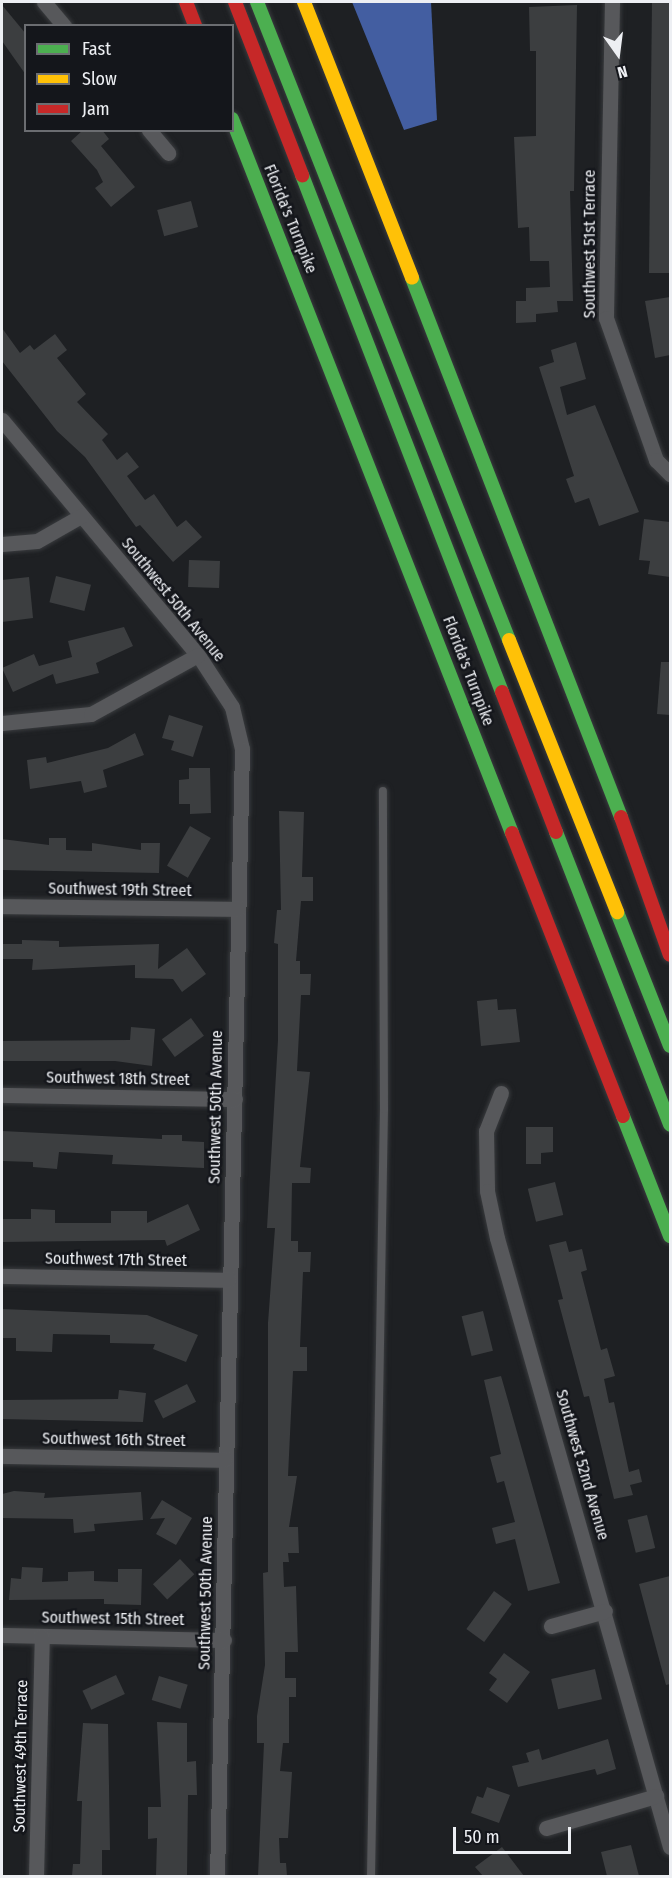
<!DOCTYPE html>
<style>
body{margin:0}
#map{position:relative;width:672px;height:1878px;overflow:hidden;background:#1e2023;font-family:"Fira Sans Condensed",sans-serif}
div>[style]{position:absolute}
.water>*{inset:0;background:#435ea1}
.building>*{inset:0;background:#3c3e40;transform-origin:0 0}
.roads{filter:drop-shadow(0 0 2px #393b3e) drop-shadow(0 0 2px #393b3e)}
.lane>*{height:8px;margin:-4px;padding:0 4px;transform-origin:4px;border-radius:4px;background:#57585b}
.street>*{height:15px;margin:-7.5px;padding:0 7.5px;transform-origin:7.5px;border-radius:7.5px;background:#57585b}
.fast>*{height:14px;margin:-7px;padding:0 7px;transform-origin:7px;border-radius:7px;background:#4caf50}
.slow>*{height:14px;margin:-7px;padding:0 7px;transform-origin:7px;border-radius:7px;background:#ffc107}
.jam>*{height:14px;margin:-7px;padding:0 7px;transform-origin:7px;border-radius:7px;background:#c62828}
span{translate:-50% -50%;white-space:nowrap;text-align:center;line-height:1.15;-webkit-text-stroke:5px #14161b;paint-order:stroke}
.street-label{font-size:16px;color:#edeff3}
.frame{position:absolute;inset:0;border:3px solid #edeff3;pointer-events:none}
.legend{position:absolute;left:24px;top:24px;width:210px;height:108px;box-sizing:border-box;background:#14161b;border:2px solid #6b6d71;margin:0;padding:8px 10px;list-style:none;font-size:18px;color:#edeff3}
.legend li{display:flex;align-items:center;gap:12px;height:30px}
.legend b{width:30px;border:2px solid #6b6d71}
.north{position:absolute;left:588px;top:24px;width:60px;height:60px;-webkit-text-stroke:4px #14161b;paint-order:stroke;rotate:166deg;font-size:16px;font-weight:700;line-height:24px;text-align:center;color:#edeff3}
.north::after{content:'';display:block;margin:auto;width:21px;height:27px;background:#edeff3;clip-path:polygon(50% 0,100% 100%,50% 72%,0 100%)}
.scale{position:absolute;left:453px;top:1827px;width:118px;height:27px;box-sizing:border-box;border:3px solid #edeff3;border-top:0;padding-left:8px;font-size:18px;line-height:21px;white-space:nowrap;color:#edeff3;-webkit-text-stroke:4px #14161b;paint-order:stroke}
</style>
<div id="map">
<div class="water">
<div style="clip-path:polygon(352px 2px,431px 2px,437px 120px,404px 130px)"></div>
</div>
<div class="building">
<div style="clip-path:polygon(652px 2px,670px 2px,670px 273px,649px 273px)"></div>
<div style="clip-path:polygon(2px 5px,26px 34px,26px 75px,2px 41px)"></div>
<div style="clip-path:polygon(577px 5px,574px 191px,570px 191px,573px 301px,557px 301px,558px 312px,536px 314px,536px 322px,516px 323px,516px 301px,526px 301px,526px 288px,550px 287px,549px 261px,530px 261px,529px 227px,518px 228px,514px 137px,536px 136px,536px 51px,530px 51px,529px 7px)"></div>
<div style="clip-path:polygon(83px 130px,102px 130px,109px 139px,101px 146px,135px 187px,111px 207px,95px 188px,103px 182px,97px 170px,71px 141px)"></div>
<div style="left:191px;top:201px;width:27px;height:35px;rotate:75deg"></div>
<div style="clip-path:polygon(670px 297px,670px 355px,655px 358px,645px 301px)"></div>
<div style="clip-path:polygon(2px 328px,20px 353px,30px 345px,34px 350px,55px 334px,67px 350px,57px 358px,86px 394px,77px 402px,108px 434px,102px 440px,117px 460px,127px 452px,139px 467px,127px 476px,145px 500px,154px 494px,177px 527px,186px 520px,202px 537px,173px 562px,140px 525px,136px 527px,85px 457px,57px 431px,2px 361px)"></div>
<div style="clip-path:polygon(576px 342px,586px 379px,560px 387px,567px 415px,595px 405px,639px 512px,599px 526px,589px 498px,575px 503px,566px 479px,574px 476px,539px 367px,554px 362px,551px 350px)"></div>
<div style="clip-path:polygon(644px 519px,670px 522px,670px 577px,648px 574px,650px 561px,639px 560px)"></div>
<div style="left:189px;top:560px;width:31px;height:27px;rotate:2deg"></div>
<div style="left:56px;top:576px;width:36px;height:27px;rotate:14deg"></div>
<div style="clip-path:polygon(29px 577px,33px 618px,2px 622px,2px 580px)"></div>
<div style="clip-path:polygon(124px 627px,133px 646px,96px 663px,99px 673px,56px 684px,53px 674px,13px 692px,2px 668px,34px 654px,39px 666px,72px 657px,68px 641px)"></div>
<div style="clip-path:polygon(661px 662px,670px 662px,670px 715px,657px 714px)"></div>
<div style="clip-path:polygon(169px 715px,203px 726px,193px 757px,171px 750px,174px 741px,162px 738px)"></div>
<div style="clip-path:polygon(135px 733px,144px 755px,103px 770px,107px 787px,84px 793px,81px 781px,30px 789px,27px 760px,46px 757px,47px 763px,108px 748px)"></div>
<div style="clip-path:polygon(189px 768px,210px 768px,211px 813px,190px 814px,190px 804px,179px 804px,179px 780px,189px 779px)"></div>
<div style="clip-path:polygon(279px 811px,304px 812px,302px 877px,313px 877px,313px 901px,301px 901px,296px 961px,300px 961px,300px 974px,311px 974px,310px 995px,301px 995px,297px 1071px,310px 1072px,300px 1167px,311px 1168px,310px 1183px,292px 1183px,291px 1241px,298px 1241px,298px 1252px,311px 1252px,310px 1272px,303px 1272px,300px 1347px,307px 1347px,307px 1371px,293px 1371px,288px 1476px,297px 1476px,289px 1527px,298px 1527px,299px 1553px,288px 1553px,289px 1562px,283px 1562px,284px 1587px,296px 1586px,298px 1652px,285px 1652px,285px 1678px,296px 1678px,296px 1697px,289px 1697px,289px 1743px,283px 1743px,280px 1771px,292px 1772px,288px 1838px,279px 1838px,280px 1863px,286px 1863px,287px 1876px,258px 1876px,264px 1743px,257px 1743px,257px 1716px,265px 1665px,263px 1573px,268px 1572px,268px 1323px,275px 1228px,267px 1228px,278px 1040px,278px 944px,274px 943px,277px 910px,281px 910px)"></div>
<div style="left:190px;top:826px;width:24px;height:46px;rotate:30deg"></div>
<div style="clip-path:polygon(49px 838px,66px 838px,66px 850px,92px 851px,92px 843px,141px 850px,141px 843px,160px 843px,159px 873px,2px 870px,2px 839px,49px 845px)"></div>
<div style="clip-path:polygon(22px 940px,59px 941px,59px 947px,159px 944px,158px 969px,187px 948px,206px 974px,182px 992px,173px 979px,135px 978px,135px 965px,32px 970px,33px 959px,2px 959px,2px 944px,22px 944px)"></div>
<div style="clip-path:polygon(497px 999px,498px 1010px,516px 1009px,520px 1042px,481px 1046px,477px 1001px)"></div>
<div style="left:191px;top:1018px;width:22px;height:36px;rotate:54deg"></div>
<div style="clip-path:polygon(131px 1027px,155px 1029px,152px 1066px,115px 1061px,2px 1061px,2px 1041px,130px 1040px)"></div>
<div style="clip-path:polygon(526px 1127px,553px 1127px,553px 1152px,541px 1153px,541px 1164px,526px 1164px)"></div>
<div style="clip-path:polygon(2px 1131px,162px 1139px,162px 1135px,182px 1135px,182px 1141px,204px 1142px,204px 1168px,112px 1164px,113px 1155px,59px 1152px,57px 1169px,33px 1167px,33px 1162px,2px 1161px)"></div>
<div style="left:555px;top:1182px;width:34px;height:28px;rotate:76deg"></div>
<div style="clip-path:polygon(188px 1204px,200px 1230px,167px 1246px,165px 1240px,2px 1242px,2px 1219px,31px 1219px,31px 1209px,55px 1210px,55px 1223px,111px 1223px,111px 1211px,147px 1211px,147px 1223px)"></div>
<div style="clip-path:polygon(566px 1241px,569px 1252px,582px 1249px,587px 1270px,581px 1272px,601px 1350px,607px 1348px,615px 1376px,604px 1379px,609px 1403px,614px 1402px,629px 1472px,639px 1469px,642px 1482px,630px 1485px,633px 1495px,614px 1499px,589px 1396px,584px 1397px,558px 1300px,563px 1299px,549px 1245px)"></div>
<div style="clip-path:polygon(2px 1309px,147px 1315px,198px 1335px,186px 1362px,153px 1349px,155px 1344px,110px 1343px,110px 1335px,53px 1334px,52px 1352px,16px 1351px,16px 1338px,2px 1338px)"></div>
<div style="left:483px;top:1311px;width:41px;height:22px;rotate:76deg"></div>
<div style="clip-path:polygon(501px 1376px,560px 1583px,528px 1591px,515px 1539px,496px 1544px,492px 1528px,515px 1522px,504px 1481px,497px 1483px,490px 1457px,501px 1454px,484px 1380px)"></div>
<div style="left:187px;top:1384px;width:20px;height:37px;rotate:63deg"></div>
<div style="clip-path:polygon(119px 1390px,146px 1393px,143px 1422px,2px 1419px,2px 1400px,118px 1399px)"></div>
<div style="clip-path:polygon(14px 1491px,45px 1493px,44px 1498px,141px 1492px,143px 1520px,94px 1524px,95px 1531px,74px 1533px,73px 1519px,2px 1518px,2px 1494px)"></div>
<div style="clip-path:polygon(162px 1500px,192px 1518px,176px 1545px,156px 1534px,165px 1518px,150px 1519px)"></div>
<div style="left:647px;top:1515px;width:34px;height:20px;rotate:76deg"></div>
<div style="left:180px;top:1559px;width:21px;height:37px;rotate:47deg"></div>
<div style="clip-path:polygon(22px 1567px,43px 1568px,42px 1582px,68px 1581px,68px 1572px,94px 1571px,94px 1581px,118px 1582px,118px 1569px,142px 1569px,141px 1605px,104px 1604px,104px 1599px,9px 1600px,11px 1578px,21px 1579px)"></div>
<div style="clip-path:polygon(670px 1576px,670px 1684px,666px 1685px,639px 1584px)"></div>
<div style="left:494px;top:1591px;width:22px;height:47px;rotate:36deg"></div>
<div style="clip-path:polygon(504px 1653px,530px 1672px,507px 1703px,489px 1690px,497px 1679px,489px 1673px)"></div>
<div style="left:595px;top:1669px;width:31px;height:45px;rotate:77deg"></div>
<div style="left:116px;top:1675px;width:21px;height:37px;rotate:65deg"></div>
<div style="left:159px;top:1676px;width:30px;height:25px;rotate:17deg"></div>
<div style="clip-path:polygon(157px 1722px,187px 1723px,187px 1762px,196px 1761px,197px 1795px,188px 1795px,187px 1876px,156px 1876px,157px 1838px,148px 1839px,148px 1807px,161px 1807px)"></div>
<div style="clip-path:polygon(83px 1723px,108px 1724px,110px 1850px,102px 1850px,102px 1876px,72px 1876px,73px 1864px,80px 1864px,82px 1801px,77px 1801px)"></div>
<div style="clip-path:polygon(608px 1739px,616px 1769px,597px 1775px,595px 1769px,518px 1787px,512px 1766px,529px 1762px,526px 1753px,539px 1749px,542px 1760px)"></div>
<div style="clip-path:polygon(487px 1787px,510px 1795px,499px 1823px,471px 1813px,477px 1796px,483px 1798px)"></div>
<div style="clip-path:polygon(631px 1845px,639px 1876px,607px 1876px,601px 1852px)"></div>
<div style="clip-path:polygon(502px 1847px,524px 1876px,483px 1876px,475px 1867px)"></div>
</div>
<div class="roads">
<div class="lane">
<div style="left:371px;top:1876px;width:767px;rotate:-89.03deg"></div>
<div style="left:384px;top:1109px;width:318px;rotate:-90.2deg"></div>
</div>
<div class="street">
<div style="left:44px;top:2px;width:31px;rotate:50deg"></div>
<div style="left:612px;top:2px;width:316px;rotate:91.1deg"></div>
<div style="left:606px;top:318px;width:151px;rotate:70.6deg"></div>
<div style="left:656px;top:460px;width:20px;rotate:45deg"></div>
<div style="left:149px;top:130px;width:30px;rotate:50deg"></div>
<div style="left:2px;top:420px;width:306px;rotate:50.2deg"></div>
<div style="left:198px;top:655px;width:62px;rotate:56.8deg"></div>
<div style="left:232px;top:707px;width:43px;rotate:76.6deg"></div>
<div style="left:242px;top:749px;width:1127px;rotate:91.27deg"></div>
<div style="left:2px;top:544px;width:35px;rotate:-5deg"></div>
<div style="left:37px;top:541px;width:51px;rotate:-29.6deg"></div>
<div style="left:2px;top:723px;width:89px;rotate:-5.8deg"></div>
<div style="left:91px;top:714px;width:122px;rotate:-28.9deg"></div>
<div style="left:2px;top:906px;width:236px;rotate:0.7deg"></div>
<div style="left:501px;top:1093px;width:41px;rotate:111.5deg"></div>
<div style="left:486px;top:1131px;width:60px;rotate:89deg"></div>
<div style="left:487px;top:1191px;width:48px;rotate:78deg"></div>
<div style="left:497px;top:1238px;width:633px;rotate:74.14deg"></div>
<div style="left:2px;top:1095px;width:233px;rotate:1deg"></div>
<div style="left:2px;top:1276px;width:227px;rotate:1deg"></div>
<div style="left:2px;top:1456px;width:223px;rotate:1deg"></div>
<div style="left:551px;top:1626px;width:56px;rotate:-15.5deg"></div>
<div style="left:2px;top:1635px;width:222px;rotate:1.3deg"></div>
<div style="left:546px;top:1828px;width:115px;rotate:-16.2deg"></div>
<div style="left:36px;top:1876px;width:240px;rotate:-88.6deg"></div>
</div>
<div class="fast">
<div style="left:257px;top:2px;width:686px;rotate:68.45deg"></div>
<div style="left:232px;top:119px;width:767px;rotate:68.59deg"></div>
<div style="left:302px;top:175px;width:554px;rotate:68.85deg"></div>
<div style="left:412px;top:278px;width:578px;rotate:68.81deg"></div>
<div style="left:556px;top:832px;width:314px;rotate:68.7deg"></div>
<div style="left:617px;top:912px;width:144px;rotate:68.4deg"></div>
<div style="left:623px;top:1116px;width:129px;rotate:68.6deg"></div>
</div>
<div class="slow">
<div style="left:304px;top:2px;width:296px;rotate:68.6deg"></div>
<div style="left:509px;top:640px;width:293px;rotate:68.3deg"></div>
</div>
<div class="jam">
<div style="left:186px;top:2px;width:26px;rotate:69deg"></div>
<div style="left:235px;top:2px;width:186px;rotate:68.8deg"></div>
<div style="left:502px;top:692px;width:150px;rotate:68.9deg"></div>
<div style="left:621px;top:817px;width:146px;rotate:70.5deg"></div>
<div style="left:512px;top:833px;width:304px;rotate:68.6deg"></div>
</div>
</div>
<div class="street-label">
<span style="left:290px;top:219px;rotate:68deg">Florida's Turnpike</span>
<span style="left:590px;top:244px;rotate:-90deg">Southwest 51st Terrace</span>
<span style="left:173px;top:600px;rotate:51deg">Southwest 50th Avenue</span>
<span style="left:468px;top:671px;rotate:69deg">Florida's Turnpike</span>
<span style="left:120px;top:890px;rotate:1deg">Southwest 19th Street</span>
<span style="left:118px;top:1079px;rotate:1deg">Southwest 18th Street</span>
<span style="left:216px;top:1107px;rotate:-89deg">Southwest 50th Avenue</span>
<span style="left:116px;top:1260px;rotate:1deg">Southwest 17th Street</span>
<span style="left:114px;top:1440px;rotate:1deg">Southwest 16th Street</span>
<span style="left:582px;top:1465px;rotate:74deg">Southwest 52nd Avenue</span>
<span style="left:206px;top:1593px;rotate:-89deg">Southwest 50th Avenue</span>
<span style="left:113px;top:1619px;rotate:1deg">Southwest 15th Street</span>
<span style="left:21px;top:1756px;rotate:-89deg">Southwest 49th Terrace</span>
</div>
<div class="frame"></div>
<ul class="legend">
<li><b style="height:8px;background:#4caf50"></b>Fast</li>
<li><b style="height:8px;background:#ffc107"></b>Slow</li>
<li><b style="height:8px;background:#c62828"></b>Jam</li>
</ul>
<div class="north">N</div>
<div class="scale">50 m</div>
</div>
